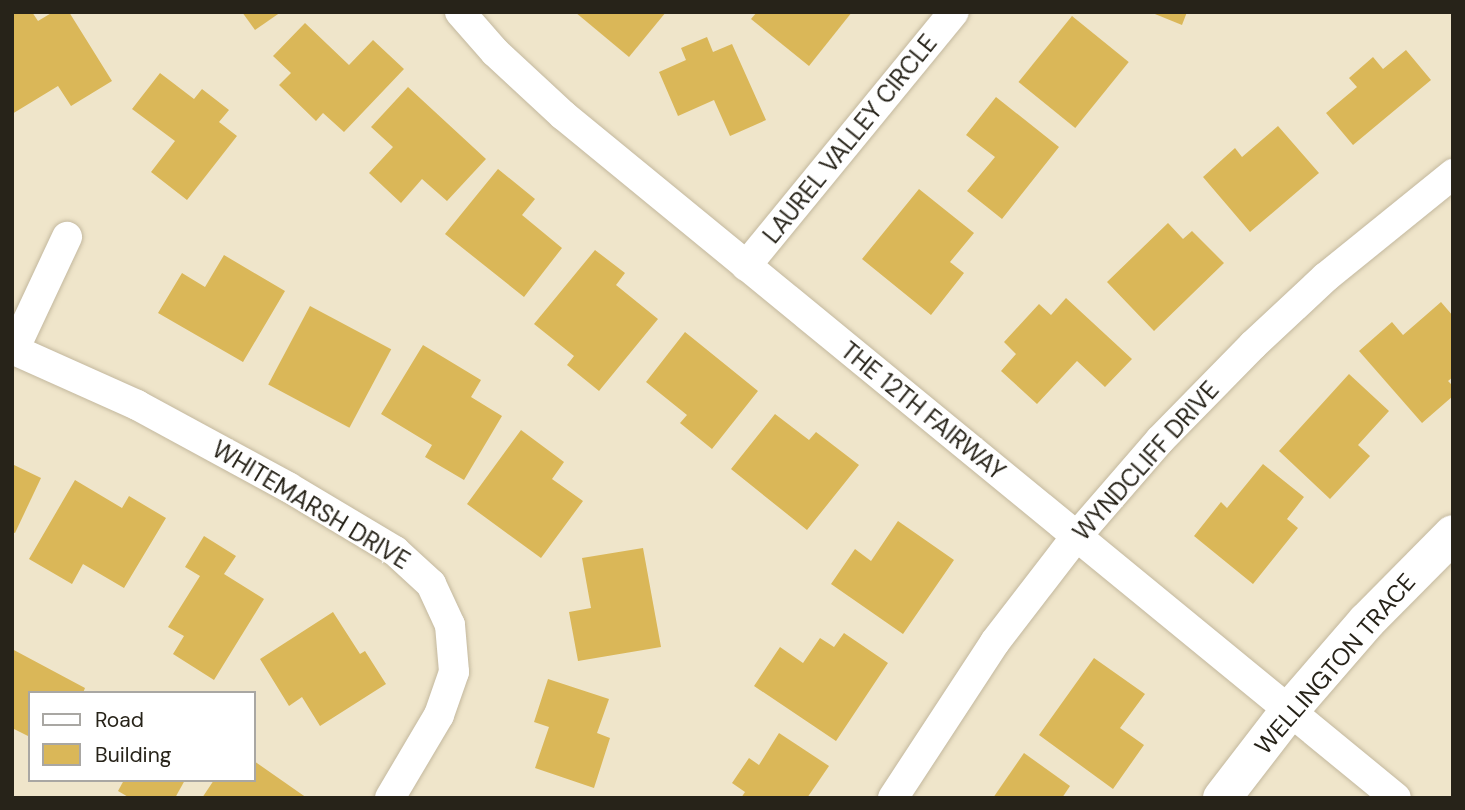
<!DOCTYPE html>
<style>
body{margin:0}
#map{position:relative;width:1465px;height:810px;overflow:hidden;background:#efe5ca;font-family:"DM Sans",sans-serif}
div>[style]{position:absolute}
.building>*{inset:0;background:#dab758;transform-origin:0 0}
.roads{filter:drop-shadow(0 0 2px #c3b89e) drop-shadow(0 0 2px #c3b89e)}
.street>*{height:30px;margin:-15px;padding:0 15px;transform-origin:15px;border-radius:15px;background:#fff}
.secondary>*{height:38px;margin:-19px;padding:0 19px;transform-origin:19px;border-radius:19px;background:#fff}
span{translate:-50% -50%;white-space:nowrap;text-align:center;line-height:1.15;-webkit-text-stroke:5px #fff;paint-order:stroke}
.street-label{font-size:24px;color:#272319}
.frame{position:absolute;inset:0;border:14px solid #272319;pointer-events:none}
.legend{position:absolute;left:28px;top:691px;width:228px;height:91px;box-sizing:border-box;background:#fff;border:2px solid #a9a7a3;margin:0;padding:9px 12px;list-style:none;font-size:21px;color:#272319}
.legend li{display:flex;align-items:center;gap:14px;height:35px}
.legend b{width:35px;border:2px solid #a9a7a3}
</style>
<div id="map">
<div class="building">
<div style="clip-path:polygon(12px 12px,32px 12px,38px 21px,53px 12px,69px 12px,112px 81px,71px 106px,58px 86px,12px 114px)"></div>
<div style="clip-path:polygon(242px 12px,281px 12px,255px 30px)"></div>
<div style="clip-path:polygon(575px 12px,666px 12px,629px 57px)"></div>
<div style="clip-path:polygon(757px 12px,852px 12px,809px 66px,751px 19px)"></div>
<div style="clip-path:polygon(1150px 12px,1187px 12px,1182px 25px)"></div>
<div style="left:1072px;top:16px;width:73px;height:85px;rotate:39deg"></div>
<div style="clip-path:polygon(305px 23px,349px 65px,373px 40px,404px 69px,344px 132px,323px 113px,316px 121px,279px 85px,291px 73px,273px 56px)"></div>
<div style="clip-path:polygon(707px 37px,713px 52px,732px 44px,766px 120px,730px 136px,714px 100px,678px 116px,659px 72px,686px 60px,681px 48px)"></div>
<div style="clip-path:polygon(1406px 50px,1431px 80px,1353px 145px,1326px 113px,1357px 87px,1349px 78px,1373px 57px,1383px 69px)"></div>
<div style="clip-path:polygon(160px 73px,194px 99px,202px 89px,229px 110px,219px 122px,237px 136px,187px 200px,151px 172px,175px 141px,132px 109px)"></div>
<div style="clip-path:polygon(408px 87px,486px 159px,447px 201px,422px 179px,401px 203px,369px 173px,393px 147px,371px 127px)"></div>
<div style="clip-path:polygon(996px 97px,1059px 147px,1002px 219px,967px 191px,995px 157px,966px 135px)"></div>
<div style="clip-path:polygon(1278px 126px,1319px 173px,1250px 232px,1203px 177px,1235px 148px,1242px 157px)"></div>
<div style="clip-path:polygon(498px 169px,535px 199px,522px 215px,562px 248px,524px 297px,445px 234px)"></div>
<div style="clip-path:polygon(919px 189px,974px 233px,950px 262px,964px 273px,931px 315px,862px 259px)"></div>
<div style="clip-path:polygon(1168px 223px,1183px 239px,1192px 231px,1224px 263px,1154px 331px,1107px 282px)"></div>
<div style="clip-path:polygon(595px 250px,625px 273px,616px 285px,658px 319px,599px 391px,567px 365px,574px 356px,534px 324px)"></div>
<div style="clip-path:polygon(224px 255px,285px 291px,243px 362px,158px 313px,182px 273px,205px 287px)"></div>
<div style="clip-path:polygon(1066px 298px,1132px 359px,1105px 387px,1077px 361px,1037px 404px,1001px 371px,1016px 354px,1004px 342px,1039px 304px,1051px 315px)"></div>
<div style="clip-path:polygon(1441px 302px,1453px 316px,1453px 377px,1448px 381px,1453px 386px,1453px 396px,1422px 423px,1359px 351px,1392px 322px,1403px 335px)"></div>
<div style="left:310px;top:306px;width:92px;height:89px;rotate:28deg"></div>
<div style="clip-path:polygon(685px 332px,758px 391px,712px 449px,680px 423px,687px 415px,646px 382px)"></div>
<div style="clip-path:polygon(423px 345px,481px 380px,471px 397px,502px 416px,464px 480px,425px 457px,432px 445px,381px 414px)"></div>
<div style="clip-path:polygon(1349px 374px,1389px 411px,1358px 445px,1370px 456px,1330px 499px,1279px 451px)"></div>
<div style="clip-path:polygon(775px 414px,809px 440px,816px 432px,859px 465px,807px 530px,731px 469px)"></div>
<div style="clip-path:polygon(521px 430px,564px 462px,552px 479px,583px 501px,541px 558px,467px 504px)"></div>
<div style="clip-path:polygon(12px 464px,41px 478px,15px 533px,12px 532px)"></div>
<div style="clip-path:polygon(1263px 464px,1304px 497px,1287px 519px,1298px 528px,1253px 584px,1194px 536px,1221px 502px,1227px 508px)"></div>
<div style="clip-path:polygon(75px 480px,122px 508px,129px 496px,166px 518px,124px 588px,83px 564px,72px 584px,29px 559px)"></div>
<div style="clip-path:polygon(898px 521px,954px 560px,903px 634px,831px 584px,855px 549px,871px 561px)"></div>
<div style="clip-path:polygon(204px 536px,236px 556px,224px 574px,264px 599px,214px 680px,173px 654px,184px 636px,168px 627px,200px 576px,185px 567px)"></div>
<div style="clip-path:polygon(643px 548px,661px 647px,578px 661px,569px 612px,591px 608px,582px 558px)"></div>
<div style="clip-path:polygon(333px 612px,360px 654px,365px 651px,386px 684px,320px 726px,302px 697px,289px 706px,260px 659px)"></div>
<div style="clip-path:polygon(844px 633px,888px 663px,836px 741px,754px 686px,780px 647px,803px 663px,820px 638px,834px 647px)"></div>
<div style="clip-path:polygon(12px 649px,85px 688px,83px 693px,30px 693px,30px 737px,12px 728px)"></div>
<div style="clip-path:polygon(1094px 658px,1145px 694px,1120px 728px,1144px 745px,1113px 789px,1039px 735px)"></div>
<div style="clip-path:polygon(548px 679px,609px 699px,597px 733px,610px 738px,594px 788px,535px 768px,549px 727px,534px 722px)"></div>
<div style="clip-path:polygon(779px 733px,829px 766px,807px 798px,741px 798px,745px 792px,732px 783px,749px 758px,759px 765px)"></div>
<div style="clip-path:polygon(1024px 753px,1070px 786px,1062px 798px,993px 798px)"></div>
<div style="clip-path:polygon(254px 761px,307px 798px,202px 798px,214px 780px,254px 780px)"></div>
<div style="clip-path:polygon(124px 780px,185px 780px,175px 798px,130px 798px,118px 791px)"></div>
</div>
<div class="roads">
<div class="street">
<div style="left:460px;top:12px;width:53px;rotate:48.8deg"></div>
<div style="left:495px;top:52px;width:93px;rotate:42.8deg"></div>
<div style="left:563px;top:115px;width:1077px;rotate:39.35deg"></div>
<div style="left:746px;top:266px;width:328px;rotate:-50.7deg"></div>
<div style="left:12px;top:349px;width:137px;rotate:24.1deg"></div>
<div style="left:137px;top:405px;width:172px;rotate:28.5deg"></div>
<div style="left:288px;top:487px;width:125px;rotate:30.9deg"></div>
<div style="left:395px;top:551px;width:49px;rotate:42.5deg"></div>
<div style="left:431px;top:584px;width:45px;rotate:65.1deg"></div>
<div style="left:450px;top:625px;width:47px;rotate:85.1deg"></div>
<div style="left:454px;top:672px;width:46px;rotate:109.2deg"></div>
<div style="left:439px;top:715px;width:96px;rotate:120.6deg"></div>
<div style="left:14px;top:350px;width:125px;rotate:-64.9deg"></div>
<div style="left:893px;top:798px;width:186px;rotate:-56.8deg"></div>
<div style="left:995px;top:642px;width:133px;rotate:-52.4deg"></div>
<div style="left:1076px;top:537px;width:128px;rotate:-49.1deg"></div>
<div style="left:1160px;top:440px;width:133px;rotate:-45.6deg"></div>
<div style="left:1253px;top:345px;width:100px;rotate:-43deg"></div>
<div style="left:1326px;top:277px;width:164px;rotate:-39deg"></div>
</div>
<div class="secondary">
<div style="left:1222px;top:798px;width:110px;rotate:-52.4deg"></div>
<div style="left:1289px;top:711px;width:119px;rotate:-49.1deg"></div>
<div style="left:1367px;top:621px;width:122px;rotate:-45.3deg"></div>
</div>
</div>
<div class="street-label">
<span style="left:850px;top:139px;rotate:-51deg">LAUREL VALLEY CIRCLE</span>
<span style="left:923px;top:411px;rotate:39deg">THE 12TH FAIRWAY</span>
<span style="left:1146px;top:461px;rotate:-48deg">WYNDCLIFF DRIVE</span>
<span style="left:311px;top:505px;rotate:31deg">WHITEMARSH DRIVE</span>
<span style="left:1335px;top:664px;rotate:-49deg">WELLINGTON TRACE</span>
</div>
<div class="frame"></div>
<ul class="legend">
<li><b style="height:9px;background:#fff"></b>Road</li>
<li><b style="height:19px;background:#dab758"></b>Building</li>
</ul>
</div>
